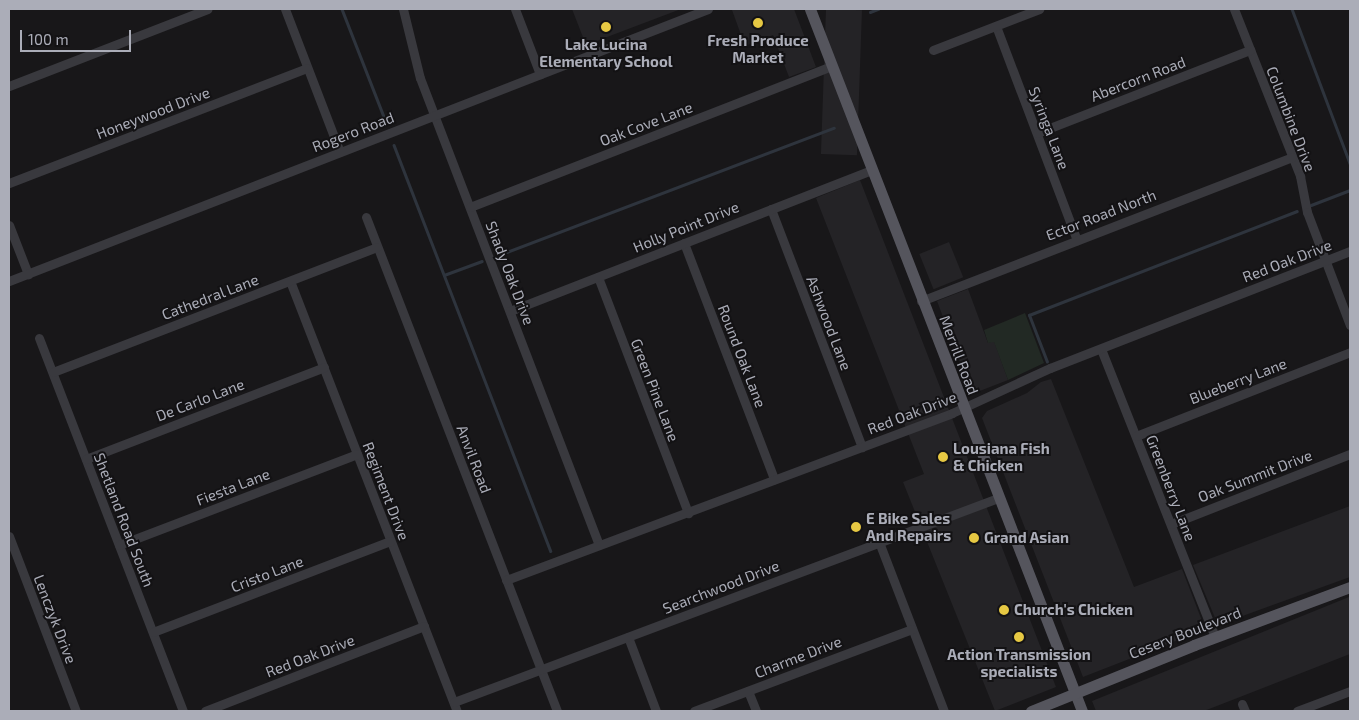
<!DOCTYPE html>
<style>
body{margin:0}
#map{position:relative;width:1359px;height:720px;overflow:hidden;background:#181719;font-family:"Exo 2",sans-serif}
div>[style]{position:absolute}
.built>*{inset:0;background:#242326;transform-origin:0 0}
.green>*{inset:0;background:#222924}
.stream>*{height:2.5px;margin:-1.25px;padding:0 1.25px;transform-origin:1.25px;border-radius:1.25px;background:#2e343d}
.minor>*{height:9px;margin:-4.5px;padding:0 4.5px;transform-origin:4.5px;border-radius:4.5px;background:#39393e}
.major>*{height:11px;margin:-5.5px;padding:0 5.5px;transform-origin:5.5px;border-radius:5.5px;background:#55555d}
.dots>*{width:14px;height:14px;translate:-50% -50%;box-sizing:border-box;border:2px solid #131214;border-radius:50%}
span{translate:-50% -50%;white-space:nowrap;text-align:center;line-height:1.15;-webkit-text-stroke:4px #131214;paint-order:stroke}
.poi-label{font-size:15px;color:#abadb8;font-weight:700}
.left{translate:0 -50%;text-align:left}
.street-label{font-size:15px;color:#abadb8}
.frame{position:absolute;inset:0;border:10px solid #abadb8;pointer-events:none}
.scale{position:absolute;left:20px;top:30px;width:111px;height:22px;box-sizing:border-box;border:2px solid #abadb8;border-top:0;padding-left:6px;font-size:15px;line-height:18px;white-space:nowrap;color:#abadb8;-webkit-text-stroke:4px #131214;paint-order:stroke}
</style>
<div id="map">
<div class="built">
<div style="clip-path:polygon(572px 9px,681px 9px,586px 45px)"></div>
<div style="clip-path:polygon(794px 9px,816px 67px,789px 77px,773px 35px,745px 46px,732px 10px)"></div>
<div style="left:826px;top:9px;width:36px;height:145px;rotate:2deg"></div>
<div style="clip-path:polygon(860px 180px,1056px 687px,995px 711px,903px 482px,924px 474px,816px 198px)"></div>
<div style="left:949px;top:242px;width:38px;height:32px;rotate:68deg"></div>
<div style="clip-path:polygon(968px 289px,988px 343px,994px 341px,1008px 380px,972px 394px,937px 301px)"></div>
<div style="clip-path:polygon(1051px 379px,1134px 587px,1182px 569px,1204px 626px,1201px 631px,1083px 677px,982px 418px,987px 411px,1027px 393px,1041px 382px)"></div>
<div style="clip-path:polygon(1350px 506px,1350px 577px,1218px 625px,1193px 565px)"></div>
<div style="clip-path:polygon(1349px 597px,1350px 654px,1204px 711px,1096px 711px,1092px 701px)"></div>
</div>
<div class="green">
<div style="clip-path:polygon(1025px 313px,1044px 363px,1008px 380px,994px 342px,988px 343px,984px 330px)"></div>
</div>
<div class="stream">
<div style="left:342px;top:9px;width:116px;rotate:68.7deg"></div>
<div style="left:1292px;top:9px;width:165px;rotate:69.4deg"></div>
<div style="left:870px;top:12px;width:9px;rotate:-21deg"></div>
<div style="left:394px;top:145px;width:435px;rotate:68.9deg"></div>
<div style="left:1311px;top:205px;width:42px;rotate:-21deg"></div>
<div style="left:499px;top:255px;width:358px;rotate:-20.8deg"></div>
<div style="left:444px;top:275px;width:40px;rotate:-20.2deg"></div>
<div style="left:1047px;top:362px;width:50px;rotate:-111deg"></div>
<div style="left:1029px;top:315px;width:287px;rotate:-21.2deg"></div>
</div>
<div class="minor">
<div style="left:285px;top:9px;width:153px;rotate:69deg"></div>
<div style="left:403px;top:9px;width:71px;rotate:76.2deg"></div>
<div style="left:420px;top:78px;width:500px;rotate:69.03deg"></div>
<div style="left:515px;top:9px;width:70px;rotate:69deg"></div>
<div style="left:1234px;top:9px;width:180px;rotate:68.4deg"></div>
<div style="left:1300px;top:176px;width:37px;rotate:79deg"></div>
<div style="left:1307px;top:212px;width:121px;rotate:69.2deg"></div>
<div style="left:996px;top:26px;width:229px;rotate:69.3deg"></div>
<div style="left:933px;top:50px;width:114px;rotate:-21.1deg"></div>
<div style="left:9px;top:86px;width:213px;rotate:-21.2deg"></div>
<div style="left:1037px;top:133px;width:229px;rotate:-21.3deg"></div>
<div style="left:9px;top:183px;width:319px;rotate:-21.1deg"></div>
<div style="left:470px;top:207px;width:388px;rotate:-21.3deg"></div>
<div style="left:771px;top:209px;width:255px;rotate:69.1deg"></div>
<div style="left:366px;top:217px;width:530px;rotate:68.86deg"></div>
<div style="left:9px;top:225px;width:53px;rotate:68.8deg"></div>
<div style="left:684px;top:243px;width:253px;rotate:69.1deg"></div>
<div style="left:598px;top:277px;width:253px;rotate:69.1deg"></div>
<div style="left:9px;top:281px;width:750px;rotate:-21.26deg"></div>
<div style="left:290px;top:281px;width:461px;rotate:68.8deg"></div>
<div style="left:921px;top:301px;width:398px;rotate:-21.2deg"></div>
<div style="left:510px;top:311px;width:388px;rotate:-21.3deg"></div>
<div style="left:39px;top:338px;width:400px;rotate:68.9deg"></div>
<div style="left:1101px;top:349px;width:310px;rotate:68.4deg"></div>
<div style="left:53px;top:372px;width:347px;rotate:-21.1deg"></div>
<div style="left:1136px;top:436px;width:230px;rotate:-21.4deg"></div>
<div style="left:86px;top:459px;width:255px;rotate:-21.1deg"></div>
<div style="left:1171px;top:524px;width:192px;rotate:-21.4deg"></div>
<div style="left:9px;top:536px;width:187px;rotate:69.1deg"></div>
<div style="left:879px;top:542px;width:181px;rotate:69deg"></div>
<div style="left:119px;top:545px;width:255px;rotate:-20.9deg"></div>
<div style="left:506px;top:580px;width:476px;rotate:-20.5deg"></div>
<div style="left:952px;top:413px;width:108px;rotate:-24.7deg"></div>
<div style="left:1050px;top:368px;width:322px;rotate:-21.3deg"></div>
<div style="left:153px;top:632px;width:254px;rotate:-21deg"></div>
<div style="left:628px;top:637px;width:79px;rotate:69.3deg"></div>
<div style="left:748px;top:691px;width:22px;rotate:68deg"></div>
<div style="left:454px;top:702px;width:581px;rotate:-20.56deg"></div>
<div style="left:1242px;top:704px;width:8px;rotate:67deg"></div>
<div style="left:205px;top:711px;width:235px;rotate:-21.2deg"></div>
<div style="left:694px;top:711px;width:233px;rotate:-20.6deg"></div>
<div style="left:1297px;top:711px;width:57px;rotate:-20.7deg"></div>
</div>
<div class="major">
<div style="left:810px;top:9px;width:753px;rotate:68.82deg"></div>
<div style="left:1031px;top:711px;width:176px;rotate:-22deg"></div>
<div style="left:1194px;top:645px;width:166px;rotate:-20.4deg"></div>
</div>
<div class="dots">
<div style="left:758px;top:23px;background:#e6c843"></div>
<div style="left:606px;top:27px;background:#e6c843"></div>
<div style="left:943px;top:457px;background:#e6c843"></div>
<div style="left:856px;top:527px;background:#e6c843"></div>
<div style="left:974px;top:538px;background:#e6c843"></div>
<div style="left:1004px;top:610px;background:#e6c843"></div>
<div style="left:1019px;top:637px;background:#e6c843"></div>
</div>
<div class="poi-label">
<span style="left:758px;top:49px">Fresh Produce<br>Market</span>
<span style="left:606px;top:53px">Lake Lucina<br>Elementary School</span>
<span class="left" style="left:953px;top:457px">Lousiana Fish<br>&amp; Chicken</span>
<span class="left" style="left:866px;top:527px">E Bike Sales<br>And Repairs</span>
<span class="left" style="left:984px;top:538px">Grand Asian</span>
<span class="left" style="left:1014px;top:610px">Church's Chicken</span>
<span style="left:1019px;top:663px">Action Transmission<br>specialists</span>
</div>
<div class="street-label">
<span style="left:1138px;top:79px;rotate:-21deg">Abercorn Road</span>
<span style="left:153px;top:113px;rotate:-21deg">Honeywood Drive</span>
<span style="left:1291px;top:119px;rotate:69deg">Columbine Drive</span>
<span style="left:646px;top:124px;rotate:-21deg">Oak Cove Lane</span>
<span style="left:1049px;top:128px;rotate:69deg">Syringa Lane</span>
<span style="left:353px;top:132px;rotate:-21deg">Rogero Road</span>
<span style="left:1101px;top:215px;rotate:-21deg">Ector Road North</span>
<span style="left:686px;top:227px;rotate:-22deg">Holly Point Drive</span>
<span style="left:1287px;top:261px;rotate:-21deg">Red Oak Drive</span>
<span style="left:510px;top:273px;rotate:69deg">Shady Oak Drive</span>
<span style="left:210px;top:297px;rotate:-21deg">Cathedral Lane</span>
<span style="left:829px;top:323px;rotate:69deg">Ashwood Lane</span>
<span style="left:959px;top:355px;rotate:69deg">Merrill Road</span>
<span style="left:742px;top:356px;rotate:69deg">Round Oak Lane</span>
<span style="left:1238px;top:381px;rotate:-21deg">Blueberry Lane</span>
<span style="left:655px;top:390px;rotate:69deg">Green Pine Lane</span>
<span style="left:200px;top:400px;rotate:-21deg">De Carlo Lane</span>
<span style="left:912px;top:413px;rotate:-21deg">Red Oak Drive</span>
<span style="left:474px;top:459px;rotate:69deg">Anvil Road</span>
<span style="left:1255px;top:476px;rotate:-21deg">Oak Summit Drive</span>
<span style="left:233px;top:487px;rotate:-21deg">Fiesta Lane</span>
<span style="left:1171px;top:488px;rotate:69deg">Greenberry Lane</span>
<span style="left:386px;top:491px;rotate:69deg">Regiment Drive</span>
<span style="left:124px;top:520px;rotate:69deg">Shetland Road South</span>
<span style="left:267px;top:574px;rotate:-21deg">Cristo Lane</span>
<span style="left:721px;top:587px;rotate:-21deg">Searchwood Drive</span>
<span style="left:55px;top:619px;rotate:69deg">Lenczyk Drive</span>
<span style="left:1185px;top:633px;rotate:-21deg">Cesery Boulevard</span>
<span style="left:310px;top:656px;rotate:-21deg">Red Oak Drive</span>
<span style="left:798px;top:657px;rotate:-21deg">Charme Drive</span>
</div>
<div class="frame"></div>
<div class="scale">100 m</div>
</div>
